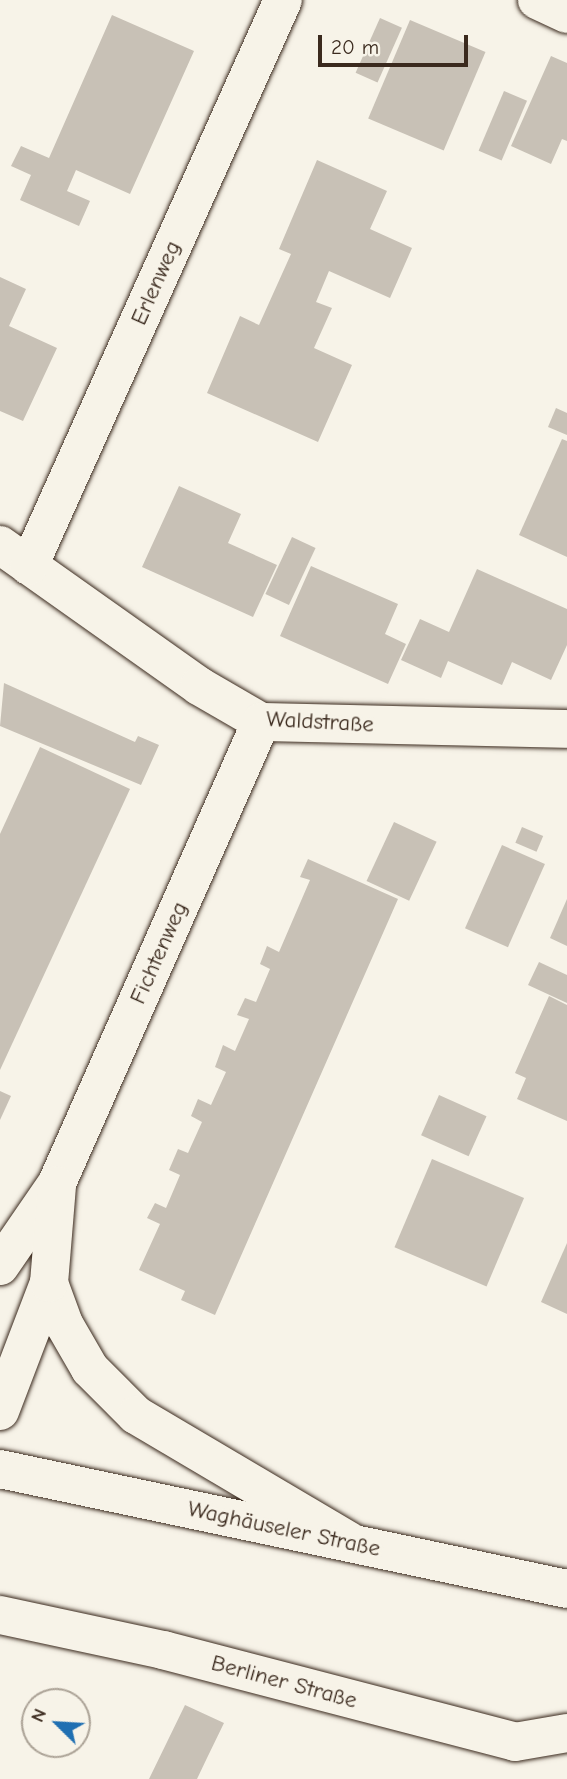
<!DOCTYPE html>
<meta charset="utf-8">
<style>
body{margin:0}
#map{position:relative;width:567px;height:1779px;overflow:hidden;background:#f7f3e8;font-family:"Comic Neue",sans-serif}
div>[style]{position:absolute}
.building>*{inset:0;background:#c8c1b6;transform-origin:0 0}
.roads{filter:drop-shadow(0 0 2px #3b2a1e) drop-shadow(0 0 2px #3b2a1e)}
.street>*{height:38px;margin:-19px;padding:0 19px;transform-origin:19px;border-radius:19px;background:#f7f3e8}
.secondary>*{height:38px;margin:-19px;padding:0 19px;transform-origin:19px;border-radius:19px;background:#f7f3e8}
span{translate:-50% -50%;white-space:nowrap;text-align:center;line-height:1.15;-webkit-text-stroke:6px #f7f3e8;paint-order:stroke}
.street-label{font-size:23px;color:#3b2a1e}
.north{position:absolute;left:21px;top:1688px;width:70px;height:70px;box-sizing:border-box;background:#f7f3e8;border:2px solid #aca397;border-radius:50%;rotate:294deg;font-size:19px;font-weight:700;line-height:28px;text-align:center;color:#3b2a1e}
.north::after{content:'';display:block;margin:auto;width:24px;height:32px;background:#1f6fb2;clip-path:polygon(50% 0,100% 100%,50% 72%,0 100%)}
.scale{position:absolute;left:318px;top:35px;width:150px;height:32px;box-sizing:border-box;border:4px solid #3b2a1e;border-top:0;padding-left:9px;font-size:21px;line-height:24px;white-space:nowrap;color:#3b2a1e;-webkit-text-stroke:5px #f7f3e8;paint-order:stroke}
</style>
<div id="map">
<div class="building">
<div style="clip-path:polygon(112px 15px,194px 51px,130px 194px,76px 170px,67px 191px,90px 201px,79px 226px,20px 200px,31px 175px,11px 166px,21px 146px,49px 158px)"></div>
<div style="left:380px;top:18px;width:24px;height:60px;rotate:24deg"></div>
<div style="left:410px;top:20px;width:82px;height:107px;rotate:23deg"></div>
<div style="clip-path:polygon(551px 56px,567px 63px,567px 141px,562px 139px,551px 164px,511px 146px)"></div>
<div style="left:504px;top:91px;width:25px;height:65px;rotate:23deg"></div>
<div style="clip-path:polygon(317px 160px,387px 191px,370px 229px,412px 248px,390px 298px,329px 271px,316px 302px,332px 308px,314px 348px,352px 365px,318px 442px,207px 393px,240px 316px,259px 325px,291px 254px,279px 249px)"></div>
<div style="clip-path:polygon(0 277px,26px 289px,9px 326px,57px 348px,23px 421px,0 411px)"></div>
<div style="clip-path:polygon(556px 408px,567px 413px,567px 435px,548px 427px)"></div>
<div style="clip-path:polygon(562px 439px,567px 441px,567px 557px,519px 535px)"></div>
<div style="clip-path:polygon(179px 486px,241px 514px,228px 543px,277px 565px,253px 617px,142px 567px)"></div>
<div style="left:292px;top:537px;width:26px;height:63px;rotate:25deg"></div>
<div style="clip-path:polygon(311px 566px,398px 604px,385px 634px,406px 644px,388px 684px,280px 636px)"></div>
<div style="clip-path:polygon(477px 569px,567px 609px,567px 645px,551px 680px,512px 662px,502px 685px,448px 661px,441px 678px,401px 660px,420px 619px,449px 632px)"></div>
<div style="clip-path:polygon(4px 683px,135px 742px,138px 736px,159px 745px,141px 785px,0 726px)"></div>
<div style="clip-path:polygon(40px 747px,130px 789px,0 1070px,0 834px)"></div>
<div style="left:394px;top:822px;width:47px;height:65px;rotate:25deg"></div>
<div style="left:522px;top:827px;width:23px;height:17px;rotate:23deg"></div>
<div style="left:502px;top:845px;width:47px;height:91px;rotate:24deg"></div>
<div style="clip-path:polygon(308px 859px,398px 899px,215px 1315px,181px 1300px,185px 1291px,139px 1270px,160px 1224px,147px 1218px,155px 1203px,166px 1208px,180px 1175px,169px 1170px,178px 1149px,188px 1153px,202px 1122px,191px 1116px,198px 1099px,211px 1105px,226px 1072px,215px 1067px,223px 1045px,235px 1051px,249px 1019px,237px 1015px,245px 998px,256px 1002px,270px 969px,260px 964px,267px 946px,279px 952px,310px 880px,300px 877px)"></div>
<div style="clip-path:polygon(567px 899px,567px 946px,550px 938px)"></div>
<div style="clip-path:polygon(539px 962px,567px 975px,567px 1003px,528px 985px)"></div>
<div style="clip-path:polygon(549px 996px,567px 1005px,567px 1121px,517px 1099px,526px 1078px,515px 1073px)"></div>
<div style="clip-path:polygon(0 1091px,11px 1096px,0 1120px)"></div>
<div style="left:439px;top:1095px;width:52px;height:44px;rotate:24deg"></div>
<div style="left:432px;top:1159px;width:100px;height:96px;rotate:23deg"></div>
<div style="clip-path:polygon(567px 1243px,567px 1314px,541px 1302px)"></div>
<div style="clip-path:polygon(185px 1705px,224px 1723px,207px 1758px,197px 1779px,149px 1779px)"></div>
</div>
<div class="roads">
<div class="street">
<div style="left:537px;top:0;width:33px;rotate:25deg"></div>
<div style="left:0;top:545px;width:244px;rotate:35.3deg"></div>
<div style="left:199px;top:686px;width:72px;rotate:30.1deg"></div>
<div style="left:261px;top:722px;width:306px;rotate:1.3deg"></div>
<div style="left:29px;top:566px;width:620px;rotate:-65.83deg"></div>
<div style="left:0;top:1266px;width:101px;rotate:-55.5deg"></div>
<div style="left:57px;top:1183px;width:504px;rotate:-66.13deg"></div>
<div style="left:49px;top:1283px;width:44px;rotate:69.9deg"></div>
<div style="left:64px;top:1324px;width:52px;rotate:60deg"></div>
<div style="left:90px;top:1369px;width:65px;rotate:45deg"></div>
<div style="left:136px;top:1415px;width:247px;rotate:30.6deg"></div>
<div style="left:0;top:1411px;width:137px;rotate:-69.1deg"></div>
<div style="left:49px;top:1283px;width:98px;rotate:-85.3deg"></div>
<div style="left:0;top:1615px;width:167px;rotate:12.1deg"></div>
<div style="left:163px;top:1650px;width:364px;rotate:14.6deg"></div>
<div style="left:515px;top:1742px;width:53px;rotate:-9.8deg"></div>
</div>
<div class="secondary">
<div style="left:0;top:1469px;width:580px;rotate:11.95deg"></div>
</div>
</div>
<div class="street-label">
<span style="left:156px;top:283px;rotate:-66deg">Erlenweg</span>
<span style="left:320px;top:722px;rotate:3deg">Waldstraße</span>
<span style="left:159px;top:953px;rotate:-66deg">Fichtenweg</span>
<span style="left:284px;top:1529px;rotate:12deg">Waghäuseler Straße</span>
<span style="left:284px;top:1682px;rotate:15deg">Berliner Straße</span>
</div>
<div class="north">N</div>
<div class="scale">20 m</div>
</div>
